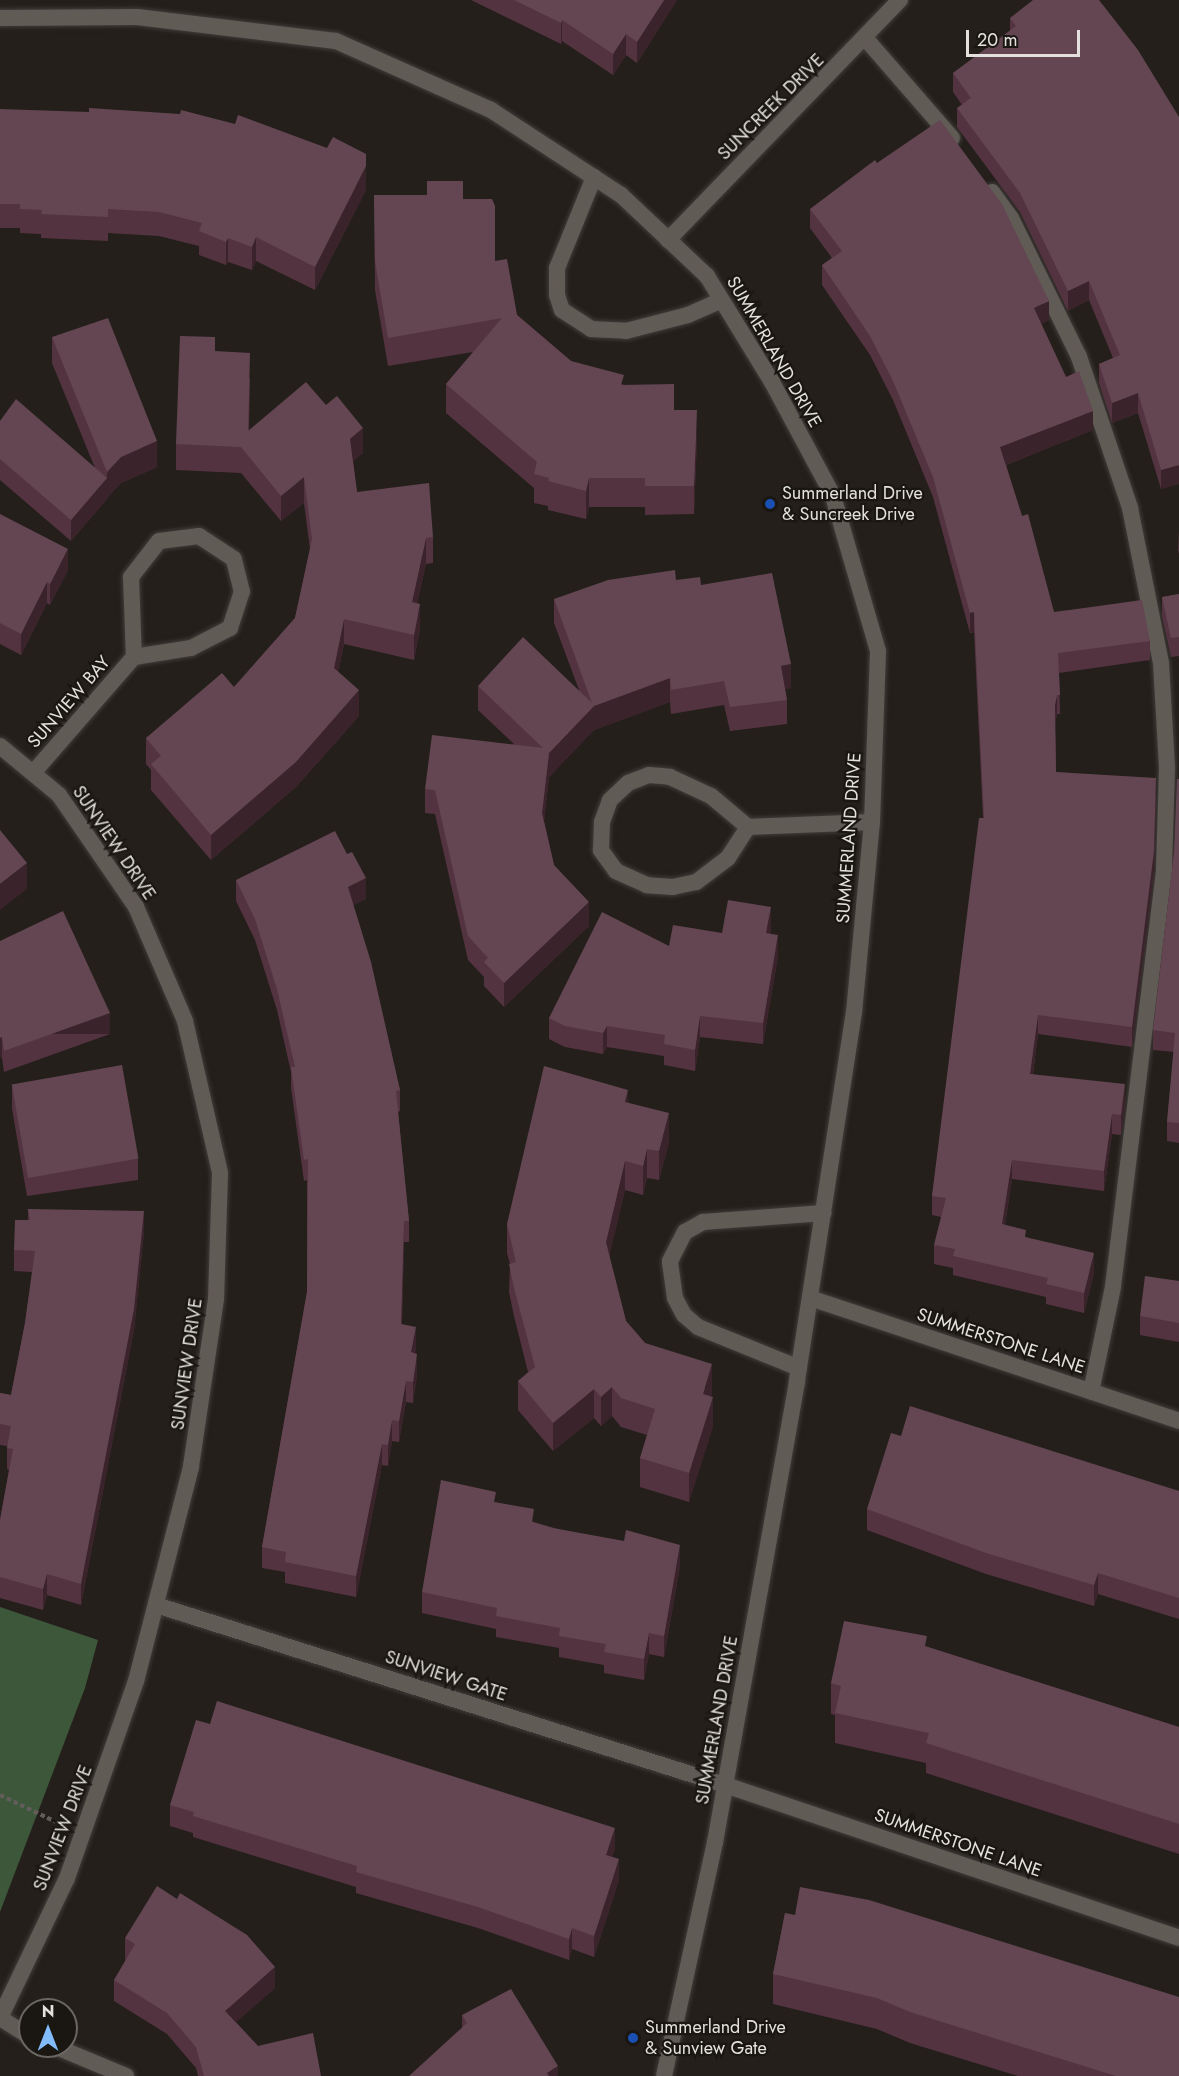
<!DOCTYPE html>
<style>
body{margin:0}
#map{position:relative;width:1179px;height:2076px;overflow:hidden;background:#241f1b;font-family:Jost,sans-serif}
div>[style]{position:absolute}
.forest>*{inset:0;background:#3c573a}
.path>*{height:4px;margin-top:-2px;transform-origin:0;background:repeating-linear-gradient(90deg,#625d5a 0 4.5px,transparent 0 7.5px)}
.roads{filter:drop-shadow(0 0 2px #403d3a) drop-shadow(0 0 2px #403d3a)}
.minor>*{height:16px;margin:-8px;padding:0 8px;transform-origin:8px;border-radius:8px;background:#615b56}
.tertiary>*{height:16px;margin:-8px;padding:0 8px;transform-origin:8px;border-radius:8px;background:#615b56}
.wall>*{inset:0;background:#543341}
.shaded-wall>*{inset:0;background:#3a232b;transform-origin:0 0}
.building>*{inset:0;background:#634652;transform-origin:0 0}
.dots>*{width:16px;height:16px;translate:-50% -50%;box-sizing:border-box;border:3px solid #1a1612;border-radius:50%}
span{translate:-50% -50%;white-space:nowrap;text-align:center;line-height:1.15;-webkit-text-stroke:4.5px #1a1612;paint-order:stroke}
.street-label{font-size:18px;color:#e3e0dd}
.poi-label{font-size:18px;color:#e3e0dd}
.left{translate:0 -50%;text-align:left}
.north{position:absolute;left:18px;top:1998px;width:60px;height:60px;box-sizing:border-box;background:#1a1612;border:2px solid #6a6763;border-radius:50%;rotate:0deg;font-size:16px;font-weight:700;line-height:24px;text-align:center;color:#e3e0dd}
.north::after{content:'';display:block;margin:auto;width:21px;height:27px;background:#83bcfb;clip-path:polygon(50% 0,100% 100%,50% 72%,0 100%)}
.scale{position:absolute;left:966px;top:30px;width:114px;height:27px;box-sizing:border-box;border:3px solid #e3e0dd;border-top:0;padding-left:8px;font-size:18px;line-height:21px;white-space:nowrap;color:#e3e0dd;-webkit-text-stroke:4px #1a1612;paint-order:stroke}
</style>
<div id="map">
<div class="forest">
<div style="clip-path:polygon(0 1607px,98px 1640px,85px 1688px,0 1912px)"></div>
</div>
<div class="path">
<div style="left:0;top:1795px;width:62px;rotate:25.7deg"></div>
</div>
<div class="roads">
<div class="minor">
<div style="left:866px;top:39px;width:131px;rotate:49deg"></div>
<div style="left:594px;top:177px;width:98px;rotate:112.1deg"></div>
<div style="left:557px;top:268px;width:27px;rotate:90deg"></div>
<div style="left:557px;top:295px;width:16px;rotate:72deg"></div>
<div style="left:562px;top:310px;width:35px;rotate:33deg"></div>
<div style="left:591px;top:329px;width:35px;rotate:3deg"></div>
<div style="left:626px;top:331px;width:64px;rotate:-14.5deg"></div>
<div style="left:688px;top:315px;width:36px;rotate:-24deg"></div>
<div style="left:992px;top:192px;width:32px;rotate:54deg"></div>
<div style="left:1011px;top:218px;width:155px;rotate:63.9deg"></div>
<div style="left:1079px;top:357px;width:159px;rotate:71.3deg"></div>
<div style="left:1130px;top:508px;width:158px;rotate:78.7deg"></div>
<div style="left:1161px;top:663px;width:105px;rotate:86.7deg"></div>
<div style="left:1167px;top:768px;width:103px;rotate:91.7deg"></div>
<div style="left:1164px;top:871px;width:419px;rotate:97deg"></div>
<div style="left:1113px;top:1287px;width:107px;rotate:101.8deg"></div>
<div style="left:0;top:746px;width:77px;rotate:39.7deg"></div>
<div style="left:59px;top:795px;width:136px;rotate:55.5deg"></div>
<div style="left:136px;top:907px;width:124px;rotate:66.7deg"></div>
<div style="left:185px;top:1021px;width:156px;rotate:77deg"></div>
<div style="left:220px;top:1173px;width:126px;rotate:91.8deg"></div>
<div style="left:216px;top:1299px;width:170px;rotate:98.5deg"></div>
<div style="left:191px;top:1467px;width:221px;rotate:104.4deg"></div>
<div style="left:136px;top:1681px;width:209px;rotate:109.3deg"></div>
<div style="left:67px;top:1878px;width:155px;rotate:115.6deg"></div>
<div style="left:0;top:2018px;width:36px;rotate:32deg"></div>
<div style="left:33px;top:773px;width:154px;rotate:-49deg"></div>
<div style="left:134px;top:657px;width:58px;rotate:-9deg"></div>
<div style="left:191px;top:648px;width:44px;rotate:-27.1deg"></div>
<div style="left:230px;top:628px;width:38px;rotate:-72deg"></div>
<div style="left:242px;top:592px;width:34px;rotate:-104deg"></div>
<div style="left:234px;top:559px;width:42px;rotate:-146.7deg"></div>
<div style="left:199px;top:536px;width:40px;rotate:172.9deg"></div>
<div style="left:159px;top:541px;width:46px;rotate:127.9deg"></div>
<div style="left:131px;top:577px;width:80px;rotate:87.9deg"></div>
<div style="left:748px;top:827px;width:37px;rotate:123deg"></div>
<div style="left:728px;top:858px;width:40px;rotate:143deg"></div>
<div style="left:696px;top:882px;width:24px;rotate:168deg"></div>
<div style="left:673px;top:887px;width:26px;rotate:-176deg"></div>
<div style="left:647px;top:885px;width:34px;rotate:-156deg"></div>
<div style="left:616px;top:871px;width:26px;rotate:-126deg"></div>
<div style="left:601px;top:850px;width:28px;rotate:-88deg"></div>
<div style="left:602px;top:822px;width:23px;rotate:-70deg"></div>
<div style="left:610px;top:800px;width:25px;rotate:-43deg"></div>
<div style="left:628px;top:783px;width:22px;rotate:-21deg"></div>
<div style="left:649px;top:775px;width:21px;rotate:5deg"></div>
<div style="left:670px;top:777px;width:45px;rotate:24.9deg"></div>
<div style="left:711px;top:796px;width:48px;rotate:40deg"></div>
<div style="left:748px;top:827px;width:124px;rotate:-2.3deg"></div>
<div style="left:810px;top:1298px;width:389px;rotate:18.4deg"></div>
<div style="left:799px;top:1368px;width:109px;rotate:-157.9deg"></div>
<div style="left:698px;top:1327px;width:18px;rotate:-139deg"></div>
<div style="left:684px;top:1315px;width:19px;rotate:-118deg"></div>
<div style="left:675px;top:1298px;width:37px;rotate:-98deg"></div>
<div style="left:670px;top:1261px;width:33px;rotate:-63deg"></div>
<div style="left:685px;top:1232px;width:21px;rotate:-29deg"></div>
<div style="left:703px;top:1222px;width:121px;rotate:-4.3deg"></div>
<div style="left:156px;top:1605px;width:597px;rotate:17.55deg"></div>
<div style="left:725px;top:1785px;width:479px;rotate:18.6deg"></div>
<div style="left:54px;top:2046px;width:78px;rotate:22.6deg"></div>
</div>
<div class="tertiary">
<div style="left:0;top:18px;width:137px;rotate:-0.4deg"></div>
<div style="left:137px;top:17px;width:200px;rotate:6.9deg"></div>
<div style="left:336px;top:41px;width:170px;rotate:24deg"></div>
<div style="left:491px;top:110px;width:155px;rotate:33.2deg"></div>
<div style="left:621px;top:195px;width:118px;rotate:43.3deg"></div>
<div style="left:707px;top:276px;width:124px;rotate:58.5deg"></div>
<div style="left:772px;top:382px;width:129px;rotate:61.8deg"></div>
<div style="left:833px;top:496px;width:161px;rotate:73.8deg"></div>
<div style="left:878px;top:651px;width:171px;rotate:92deg"></div>
<div style="left:872px;top:822px;width:191px;rotate:95.4deg"></div>
<div style="left:854px;top:1012px;width:374px;rotate:98.8deg"></div>
<div style="left:797px;top:1382px;width:467px;rotate:100.1deg"></div>
<div style="left:715px;top:1842px;width:239px;rotate:102.3deg"></div>
<div style="left:668px;top:240px;width:334px;rotate:-46deg"></div>
</div>
</div>
<div class="wall">
<div style="clip-path:polygon(471px 0,677px 0,637px 63px,626px 55px,613px 75px,562px 41px,561px 44px)"></div>
<div style="clip-path:polygon(1010px 18px,1179px 117px,1179px 484px,1161px 489px,1138px 413px,1112px 423px,1099px 383px,1099px 364px,1113px 358px,1089px 300px,1068px 311px,1020px 212px,957px 127px,957px 108px,962px 105px,953px 92px,953px 73px,1010px 31px)"></div>
<div style="clip-path:polygon(0 109px,366px 190px,315px 290px,256px 261px,252px 270px,228px 262px,226px 265px,199px 255px,199px 246px,159px 236px,108px 233px,108px 241px,41px 238px,41px 234px,20px 233px,20px 228px,0 228px)"></div>
<div style="clip-path:polygon(877px 163px,1049px 320px,1041px 324px,1066px 377px,1093px 430px,1006px 465px,1022px 516px,1054px 612px,1150px 641px,1150px 660px,1059px 673px,1060px 714px,1057px 714px,1055px 723px,1056px 772px,1156px 797px,1154px 870px,1132px 1047px,1038px 1034px,1033px 1074px,1125px 1104px,1121px 1135px,1112px 1134px,1104px 1191px,1012px 1179px,1005px 1225px,1026px 1237px,1094px 1273px,1084px 1313px,1046px 1304px,1046px 1297px,953px 1275px,953px 1268px,934px 1264px,934px 1245px,941px 1217px,932px 1215px,932px 1196px,983px 818px,974px 632px,970px 633px,933px 497px,893px 400px,870px 355px,822px 285px,822px 265px,832px 258px,810px 228px,810px 209px)"></div>
<div style="clip-path:polygon(374px 195px,463px 199px,495px 261px,517px 315px,571px 361px,624px 385px,674px 410px,697px 438px,694px 514px,645px 515px,645px 507px,589px 507px,586px 519px,548px 510px,548px 506px,534px 503px,534px 488px,446px 413px,446px 384px,473px 352px,388px 366px,375px 290px)"></div>
<div style="clip-path:polygon(52px 337px,157px 467px,121px 483px,107px 498px,107px 497px,107px 499px,71px 541px,0 480px,0 421px,95px 468px,52px 363px)"></div>
<div style="clip-path:polygon(215px 351px,250px 378px,249px 430px,363px 453px,353px 461px,357px 492px,433px 537px,433px 563px,426px 564px,417px 603px,420px 629px,414px 660px,344px 644px,338px 672px,359px 716px,296px 787px,211px 860px,151px 790px,151px 770px,146px 764px,146px 738px,234px 687px,295px 618px,310px 549px,304px 503px,281px 521px,241px 473px,176px 470px,176px 444px)"></div>
<div style="clip-path:polygon(0 514px,68px 570px,50px 605px,47px 603px,21px 655px,0 644px)"></div>
<div style="clip-path:polygon(1179px 530px,1179px 554px,1178px 550px)"></div>
<div style="clip-path:polygon(676px 580px,701px 585px,791px 688px,785px 689px,787px 700px,787px 724px,730px 731px,724px 705px,671px 714px,670px 702px,594px 730px,549px 777px,544px 821px,554px 865px,589px 926px,504px 1007px,484px 986px,484px 977px,468px 960px,435px 814px,425px 813px,425px 789px,514px 744px,478px 710px,478px 686px,579px 690px,554px 623px,554px 599px)"></div>
<div style="clip-path:polygon(1179px 594px,1179px 656px,1171px 657px,1162px 616px,1162px 597px)"></div>
<div style="clip-path:polygon(1179px 779px,1179px 1143px,1167px 1141px,1167px 1122px,1174px 1052px,1153px 1050px,1153px 1030px,1174px 853px)"></div>
<div style="clip-path:polygon(236px 880px,366px 899px,353px 905px,400px 1090px,400px 1111px,398px 1112px,409px 1221px,409px 1242px,404px 1242px,402px 1324px,416px 1348px,415px 1353px,417px 1375px,413px 1403px,406px 1402px,399px 1442px,392px 1441px,388px 1466px,382px 1465px,356px 1597px,285px 1583px,285px 1572px,262px 1568px,262px 1547px,307px 1292px,307px 1180px,304px 1181px,291px 1088px,291px 1072px,277px 1010px,255px 940px,236px 901px)"></div>
<div style="clip-path:polygon(771px 928px,770px 934px,778px 956px,763px 1044px,700px 1037px,695px 1071px,664px 1065px,664px 1056px,607px 1047px,603px 1054px,565px 1047px,549px 1039px,549px 1018px,669px 946px,722px 933px)"></div>
<div style="clip-path:polygon(0 941px,110px 1034px,4px 1072px,2px 1058px)"></div>
<div style="clip-path:polygon(12px 1088px,138px 1159px,138px 1180px,27px 1196px,12px 1109px)"></div>
<div style="clip-path:polygon(628px 1102px,669px 1142px,659px 1180px,647px 1178px,643px 1195px,625px 1190px,609px 1256px,626px 1321px,645px 1343px,712px 1393px,711px 1396px,713px 1426px,689px 1502px,640px 1487px,640px 1458px,647px 1435px,621px 1427px,612px 1416px,601px 1426px,594px 1418px,553px 1451px,518px 1410px,518px 1381px,528px 1372px,514px 1316px,509px 1292px,510px 1264px,507px 1253px,507px 1224px)"></div>
<div style="clip-path:polygon(28px 1209px,144px 1232px,134px 1330px,81px 1605px,47px 1595px,43px 1610px,0 1598px,0 1520px,9px 1470px,7px 1469px,7px 1446px,0 1445px,0 1393px,11px 1395px,25px 1323px,32px 1272px,14px 1271px,14px 1250px,28px 1220px)"></div>
<div style="clip-path:polygon(1179px 1281px,1179px 1342px,1140px 1335px,1140px 1316px)"></div>
<div style="clip-path:polygon(901px 1436px,1179px 1491px,1179px 1619px,1098px 1594px,1094px 1606px,986px 1574px,867px 1530px,867px 1509px)"></div>
<div style="clip-path:polygon(496px 1502px,534px 1522px,680px 1566px,664px 1657px,649px 1654px,644px 1680px,604px 1673px,604px 1665px,559px 1657px,559px 1648px,496px 1637px,496px 1629px,422px 1613px,422px 1592px)"></div>
<div style="clip-path:polygon(927px 1647px,1179px 1727px,1179px 1854px,926px 1773px,926px 1763px,835px 1743px,835px 1715px,831px 1714px,831px 1683px)"></div>
<div style="clip-path:polygon(170px 1805px,615px 1849px,612px 1857px,619px 1880px,594px 1957px,572px 1949px,569px 1960px,478px 1928px,356px 1893px,356px 1887px,193px 1837px,193px 1833px,170px 1826px)"></div>
<div style="clip-path:polygon(785px 1913px,1179px 2076px,1018px 2076px,910px 2043px,877px 2029px,773px 2004px,773px 1974px)"></div>
<div style="clip-path:polygon(125px 1938px,275px 1988px,236px 2022px,258px 2046px,321px 2076px,198px 2076px,196px 2068px,167px 2034px,114px 2001px,114px 1980px,126px 1960px,125px 1959px)"></div>
<div style="clip-path:polygon(462px 2015px,558px 2076px,462px 2028px)"></div>
</div>
<div class="shaded-wall">
<div style="clip-path:polygon(664px 0,677px 0,637px 63px,637px 42px)"></div>
<div style="clip-path:polygon(562px 20px,562px 41px,561px 44px,561px 23px)"></div>
<div style="clip-path:polygon(626px 34px,626px 55px,613px 75px,613px 54px)"></div>
<div style="clip-path:polygon(366px 166px,366px 190px,315px 290px,315px 267px)"></div>
<div style="clip-path:polygon(256px 237px,256px 261px,252px 270px,252px 247px)"></div>
<div style="clip-path:polygon(228px 238px,228px 262px,226px 265px,226px 242px)"></div>
<div style="clip-path:polygon(1089px 281px,1089px 300px,1068px 311px,1068px 291px)"></div>
<div style="clip-path:polygon(1049px 301px,1049px 320px,1034px 328px,1034px 308px)"></div>
<div style="clip-path:polygon(1138px 393px,1138px 413px,1112px 423px,1112px 403px)"></div>
<div style="clip-path:polygon(697px 410px,697px 438px,694px 514px,694px 486px)"></div>
<div style="clip-path:polygon(1093px 411px,1093px 430px,1000px 467px,1000px 447px)"></div>
<div style="clip-path:polygon(363px 428px,363px 453px,350px 464px,350px 439px)"></div>
<div style="clip-path:polygon(157px 441px,157px 467px,121px 483px,107px 498px,107px 472px,121px 457px)"></div>
<div style="clip-path:polygon(1179px 465px,1179px 484px,1161px 489px,1161px 470px)"></div>
<div style="clip-path:polygon(304px 477px,304px 503px,281px 521px,281px 496px)"></div>
<div style="clip-path:polygon(107px 478px,107px 499px,71px 541px,71px 520px)"></div>
<div style="clip-path:polygon(589px 478px,589px 507px,586px 519px,586px 491px)"></div>
<div style="clip-path:polygon(426px 538px,426px 564px,412px 627px,412px 602px)"></div>
<div style="clip-path:polygon(68px 549px,68px 570px,50px 605px,50px 584px)"></div>
<div style="clip-path:polygon(47px 582px,47px 603px,21px 655px,21px 634px)"></div>
<div style="clip-path:polygon(420px 604px,420px 629px,414px 660px,414px 635px)"></div>
<div style="left:974px;top:612px;width:20px;height:4px;rotate:90deg"></div>
<div style="clip-path:polygon(344px 619px,344px 644px,334px 693px,334px 668px)"></div>
<div style="clip-path:polygon(791px 664px,791px 688px,781px 690px,781px 666px)"></div>
<div style="clip-path:polygon(670px 678px,670px 702px,594px 730px,549px 777px,542px 837px,542px 813px,549px 753px,594px 706px)"></div>
<div style="clip-path:polygon(359px 690px,359px 716px,296px 787px,211px 860px,211px 835px)"></div>
<div style="clip-path:polygon(1057px 695px,1057px 714px,1055px 725px,1055px 705px)"></div>
<div style="clip-path:polygon(1156px 778px,1154px 870px,1132px 1047px,1132px 1027px)"></div>
<div style="clip-path:polygon(27px 863px,27px 889px,0 910px,0 884px)"></div>
<div style="clip-path:polygon(366px 878px,366px 899px,348px 908px,348px 887px)"></div>
<div style="clip-path:polygon(589px 902px,589px 926px,504px 1007px,504px 983px)"></div>
<div style="clip-path:polygon(771px 907px,771px 928px,766px 954px,766px 933px)"></div>
<div style="clip-path:polygon(778px 935px,778px 956px,763px 1044px,763px 1023px)"></div>
<div style="left:110px;top:1013px;width:21px;height:113px;rotate:90deg"></div>
<div style="clip-path:polygon(1038px 1015px,1038px 1034px,1030px 1094px,1030px 1074px)"></div>
<div style="clip-path:polygon(700px 1016px,700px 1037px,695px 1071px,695px 1050px)"></div>
<div style="clip-path:polygon(607px 1026px,607px 1047px,603px 1054px,603px 1033px)"></div>
<div style="left:2px;top:1037px;width:21px;height:2px;rotate:90deg"></div>
<div style="clip-path:polygon(1125px 1084px,1125px 1104px,1121px 1135px,1121px 1115px)"></div>
<div style="clip-path:polygon(628px 1090px,628px 1118px,625px 1102px)"></div>
<div style="clip-path:polygon(669px 1113px,669px 1142px,659px 1180px,659px 1151px)"></div>
<div style="clip-path:polygon(1112px 1114px,1112px 1134px,1104px 1191px,1104px 1171px)"></div>
<div style="clip-path:polygon(647px 1149px,647px 1178px,643px 1195px,643px 1166px)"></div>
<div style="clip-path:polygon(1012px 1160px,1012px 1179px,1002px 1243px,1002px 1224px)"></div>
<div style="clip-path:polygon(625px 1161px,625px 1190px,606px 1271px,606px 1242px)"></div>
<div style="clip-path:polygon(144px 1211px,144px 1232px,134px 1330px,81px 1605px,81px 1584px)"></div>
<div style="clip-path:polygon(404px 1221px,404px 1242px,401px 1345px,401px 1324px)"></div>
<div style="clip-path:polygon(1094px 1253px,1094px 1273px,1084px 1313px,1084px 1293px)"></div>
<div style="clip-path:polygon(416px 1327px,416px 1348px,411px 1373px,411px 1352px)"></div>
<div style="clip-path:polygon(417px 1354px,417px 1375px,413px 1403px,413px 1382px)"></div>
<div style="clip-path:polygon(712px 1364px,712px 1393px,703px 1423px,703px 1394px)"></div>
<div style="clip-path:polygon(406px 1381px,406px 1402px,399px 1442px,399px 1421px)"></div>
<div style="clip-path:polygon(612px 1387px,612px 1416px,601px 1426px,601px 1397px)"></div>
<div style="clip-path:polygon(594px 1389px,594px 1418px,553px 1451px,553px 1423px)"></div>
<div style="clip-path:polygon(713px 1397px,713px 1426px,689px 1502px,689px 1473px)"></div>
<div style="clip-path:polygon(392px 1420px,392px 1441px,388px 1466px,388px 1445px)"></div>
<div style="clip-path:polygon(382px 1444px,382px 1465px,356px 1597px,356px 1576px)"></div>
<div style="clip-path:polygon(680px 1545px,680px 1566px,664px 1657px,664px 1636px)"></div>
<div style="clip-path:polygon(1098px 1573px,1098px 1594px,1094px 1606px,1094px 1585px)"></div>
<div style="clip-path:polygon(47px 1574px,47px 1595px,43px 1610px,43px 1589px)"></div>
<div style="clip-path:polygon(649px 1633px,649px 1654px,644px 1680px,644px 1659px)"></div>
<div style="clip-path:polygon(615px 1828px,615px 1849px,606px 1876px,606px 1855px)"></div>
<div style="clip-path:polygon(619px 1859px,619px 1880px,594px 1957px,594px 1936px)"></div>
<div style="clip-path:polygon(572px 1928px,572px 1949px,569px 1960px,569px 1939px)"></div>
<div style="clip-path:polygon(275px 1967px,275px 1988px,225px 2032px,225px 2011px)"></div>
<div style="clip-path:polygon(558px 2066px,558px 2076px,547px 2076px,547px 2073px)"></div>
</div>
<div class="building">
<div style="clip-path:polygon(514px 0,664px 0,637px 42px,626px 34px,613px 54px,562px 20px,561px 23px)"></div>
<div style="clip-path:polygon(1033px 0,1099px 0,1138px 50px,1179px 117px,1179px 465px,1161px 470px,1138px 393px,1112px 403px,1099px 364px,1120px 355px,1089px 281px,1068px 291px,1020px 193px,957px 108px,971px 98px,953px 73px,1016px 26px,1010px 18px)"></div>
<div style="clip-path:polygon(89px 108px,180px 114px,181px 110px,235px 124px,238px 115px,327px 148px,333px 137px,366px 154px,366px 166px,315px 267px,256px 237px,252px 247px,228px 238px,226px 242px,199px 231px,202px 223px,159px 212px,108px 209px,108px 217px,41px 214px,42px 210px,20px 209px,20px 204px,0 204px,0 109px,89px 112px)"></div>
<div style="clip-path:polygon(940px 120px,1002px 204px,1049px 301px,1034px 308px,1066px 377px,1079px 371px,1093px 411px,1000px 447px,1022px 516px,1028px 514px,1054px 612px,1142px 600px,1150px 641px,1058px 653px,1060px 695px,1057px 695px,1055px 705px,1056px 772px,1156px 778px,1154px 851px,1132px 1027px,1038px 1015px,1030px 1074px,1125px 1084px,1121px 1115px,1112px 1114px,1104px 1171px,1012px 1160px,1002px 1224px,1026px 1230px,1025px 1237px,1094px 1253px,1084px 1293px,1046px 1284px,1048px 1278px,953px 1256px,955px 1249px,934px 1245px,946px 1198px,932px 1196px,979px 818px,984px 818px,974px 612px,970px 613px,933px 477px,893px 381px,870px 336px,822px 265px,842px 251px,810px 209px,875px 160px,877px 163px)"></div>
<div style="clip-path:polygon(427px 181px,463px 181px,463px 199px,492px 199px,495px 206px,495px 261px,507px 259px,517px 315px,571px 361px,624px 375px,621px 385px,674px 384px,674px 410px,697px 410px,694px 486px,645px 486px,645px 478px,589px 478px,586px 491px,548px 481px,549px 478px,534px 474px,537px 462px,446px 384px,502px 318px,388px 338px,375px 261px,374px 195px,427px 195px)"></div>
<div style="clip-path:polygon(108px 318px,157px 441px,121px 457px,107px 472px,52px 337px)"></div>
<div style="clip-path:polygon(180px 336px,215px 337px,215px 351px,250px 353px,248px 431px,306px 382px,326px 405px,337px 396px,363px 428px,350px 439px,357px 492px,429px 483px,433px 537px,426px 538px,412px 602px,420px 604px,414px 635px,344px 619px,334px 668px,359px 690px,296px 762px,211px 835px,151px 764px,161px 756px,146px 738px,222px 673px,234px 687px,295px 618px,312px 539px,304px 477px,281px 496px,241px 447px,176px 444px)"></div>
<div style="clip-path:polygon(16px 399px,107px 478px,71px 520px,0 459px,0 421px)"></div>
<div style="clip-path:polygon(0 514px,68px 549px,50px 584px,47px 582px,21px 634px,0 623px)"></div>
<div style="clip-path:polygon(675px 570px,676px 580px,700px 577px,701px 585px,772px 573px,791px 664px,781px 666px,787px 700px,730px 707px,724px 681px,671px 690px,670px 678px,594px 706px,549px 753px,542px 813px,554px 865px,589px 902px,504px 983px,484px 962px,488px 958px,468px 936px,435px 790px,425px 789px,432px 735px,543px 748px,478px 686px,523px 637px,592px 703px,554px 599px,608px 580px)"></div>
<div style="clip-path:polygon(1179px 594px,1179px 637px,1171px 638px,1162px 597px)"></div>
<div style="clip-path:polygon(1177px 779px,1179px 779px,1179px 1123px,1167px 1122px,1175px 1033px,1153px 1030px,1174px 853px)"></div>
<div style="clip-path:polygon(0 830px,27px 863px,0 884px)"></div>
<div style="clip-path:polygon(335px 831px,347px 854px,352px 852px,366px 878px,348px 887px,371px 962px,400px 1090px,396px 1091px,409px 1221px,404px 1221px,401px 1324px,416px 1327px,411px 1352px,417px 1354px,413px 1382px,406px 1381px,399px 1421px,392px 1420px,388px 1445px,382px 1444px,356px 1576px,285px 1562px,286px 1552px,262px 1547px,307px 1292px,308px 1159px,304px 1160px,291px 1067px,295px 1067px,277px 989px,255px 919px,236px 880px)"></div>
<div style="clip-path:polygon(728px 900px,771px 907px,766px 933px,778px 935px,763px 1023px,700px 1016px,695px 1050px,664px 1044px,665px 1035px,607px 1026px,603px 1033px,565px 1026px,549px 1018px,602px 912px,669px 946px,673px 925px,722px 933px)"></div>
<div style="clip-path:polygon(63px 911px,110px 1013px,4px 1051px,2px 1037px,0 1038px,0 941px)"></div>
<div style="left:122px;top:1065px;width:95px;height:112px;rotate:80deg"></div>
<div style="clip-path:polygon(544px 1066px,628px 1090px,625px 1102px,669px 1113px,659px 1151px,647px 1149px,643px 1166px,625px 1161px,606px 1242px,626px 1321px,645px 1343px,712px 1364px,703px 1394px,713px 1397px,689px 1473px,640px 1458px,655px 1409px,621px 1398px,612px 1387px,601px 1397px,594px 1389px,553px 1423px,518px 1381px,535px 1367px,514px 1288px,509px 1264px,516px 1262px,507px 1224px)"></div>
<div style="clip-path:polygon(28px 1209px,144px 1211px,134px 1309px,81px 1584px,47px 1574px,43px 1589px,0 1577px,0 1520px,13px 1449px,7px 1448px,11px 1426px,0 1424px,0 1393px,11px 1395px,25px 1323px,35px 1251px,14px 1250px,15px 1220px,30px 1220px)"></div>
<div style="clip-path:polygon(1145px 1276px,1179px 1281px,1179px 1323px,1140px 1316px)"></div>
<div style="clip-path:polygon(910px 1406px,1179px 1491px,1179px 1598px,1098px 1573px,1094px 1585px,986px 1553px,867px 1509px,891px 1433px,901px 1436px)"></div>
<div style="clip-path:polygon(441px 1480px,496px 1492px,494px 1502px,534px 1509px,532px 1522px,553px 1528px,624px 1541px,626px 1530px,680px 1545px,664px 1636px,649px 1633px,644px 1659px,604px 1652px,606px 1644px,559px 1636px,560px 1628px,496px 1616px,497px 1608px,422px 1592px)"></div>
<div style="clip-path:polygon(844px 1621px,927px 1636px,925px 1646px,1179px 1727px,1179px 1824px,926px 1743px,929px 1733px,835px 1713px,841px 1686px,831px 1683px)"></div>
<div style="clip-path:polygon(217px 1701px,615px 1828px,606px 1855px,619px 1859px,594px 1936px,572px 1928px,569px 1939px,478px 1907px,356px 1872px,357px 1866px,193px 1816px,194px 1812px,170px 1805px,196px 1720px,210px 1724px)"></div>
<div style="clip-path:polygon(157px 1886px,177px 1899px,180px 1893px,247px 1935px,275px 1967px,225px 2011px,258px 2046px,313px 2033px,321px 2076px,204px 2076px,196px 2047px,167px 2013px,114px 1980px,135px 1944px,125px 1938px)"></div>
<div style="clip-path:polygon(800px 1887px,869px 1900px,1179px 1997px,1179px 2076px,1116px 2076px,910px 2012px,877px 1998px,773px 1974px,785px 1913px,795px 1915px)"></div>
<div style="clip-path:polygon(511px 1989px,558px 2066px,547px 2073px,549px 2076px,409px 2076px,467px 2023px,462px 2015px)"></div>
</div>
<div class="dots">
<div style="left:770px;top:504px;background:#1a4fb4"></div>
<div style="left:633px;top:2038px;background:#1a4fb4"></div>
</div>
<div class="street-label">
<span style="left:771px;top:107px;rotate:-45deg">SUNCREEK DRIVE</span>
<span style="left:774px;top:352px;rotate:60deg">SUMMERLAND DRIVE</span>
<span style="left:69px;top:702px;rotate:-49deg">SUNVIEW BAY</span>
<span style="left:849px;top:838px;rotate:-86deg">SUMMERLAND DRIVE</span>
<span style="left:114px;top:843px;rotate:56deg">SUNVIEW DRIVE</span>
<span style="left:1001px;top:1341px;rotate:18deg">SUMMERSTONE LANE</span>
<span style="left:187px;top:1364px;rotate:-82deg">SUNVIEW DRIVE</span>
<span style="left:446px;top:1676px;rotate:18deg">SUNVIEW GATE</span>
<span style="left:717px;top:1720px;rotate:-80deg">SUMMERLAND DRIVE</span>
<span style="left:63px;top:1828px;rotate:-69deg">SUNVIEW DRIVE</span>
<span style="left:958px;top:1843px;rotate:19deg">SUMMERSTONE LANE</span>
</div>
<div class="poi-label">
<span class="left" style="left:782px;top:504px">Summerland Drive<br>&amp; Suncreek Drive</span>
<span class="left" style="left:645px;top:2038px">Summerland Drive<br>&amp; Sunview Gate</span>
</div>
<div class="north">N</div>
<div class="scale">20 m</div>
</div>
